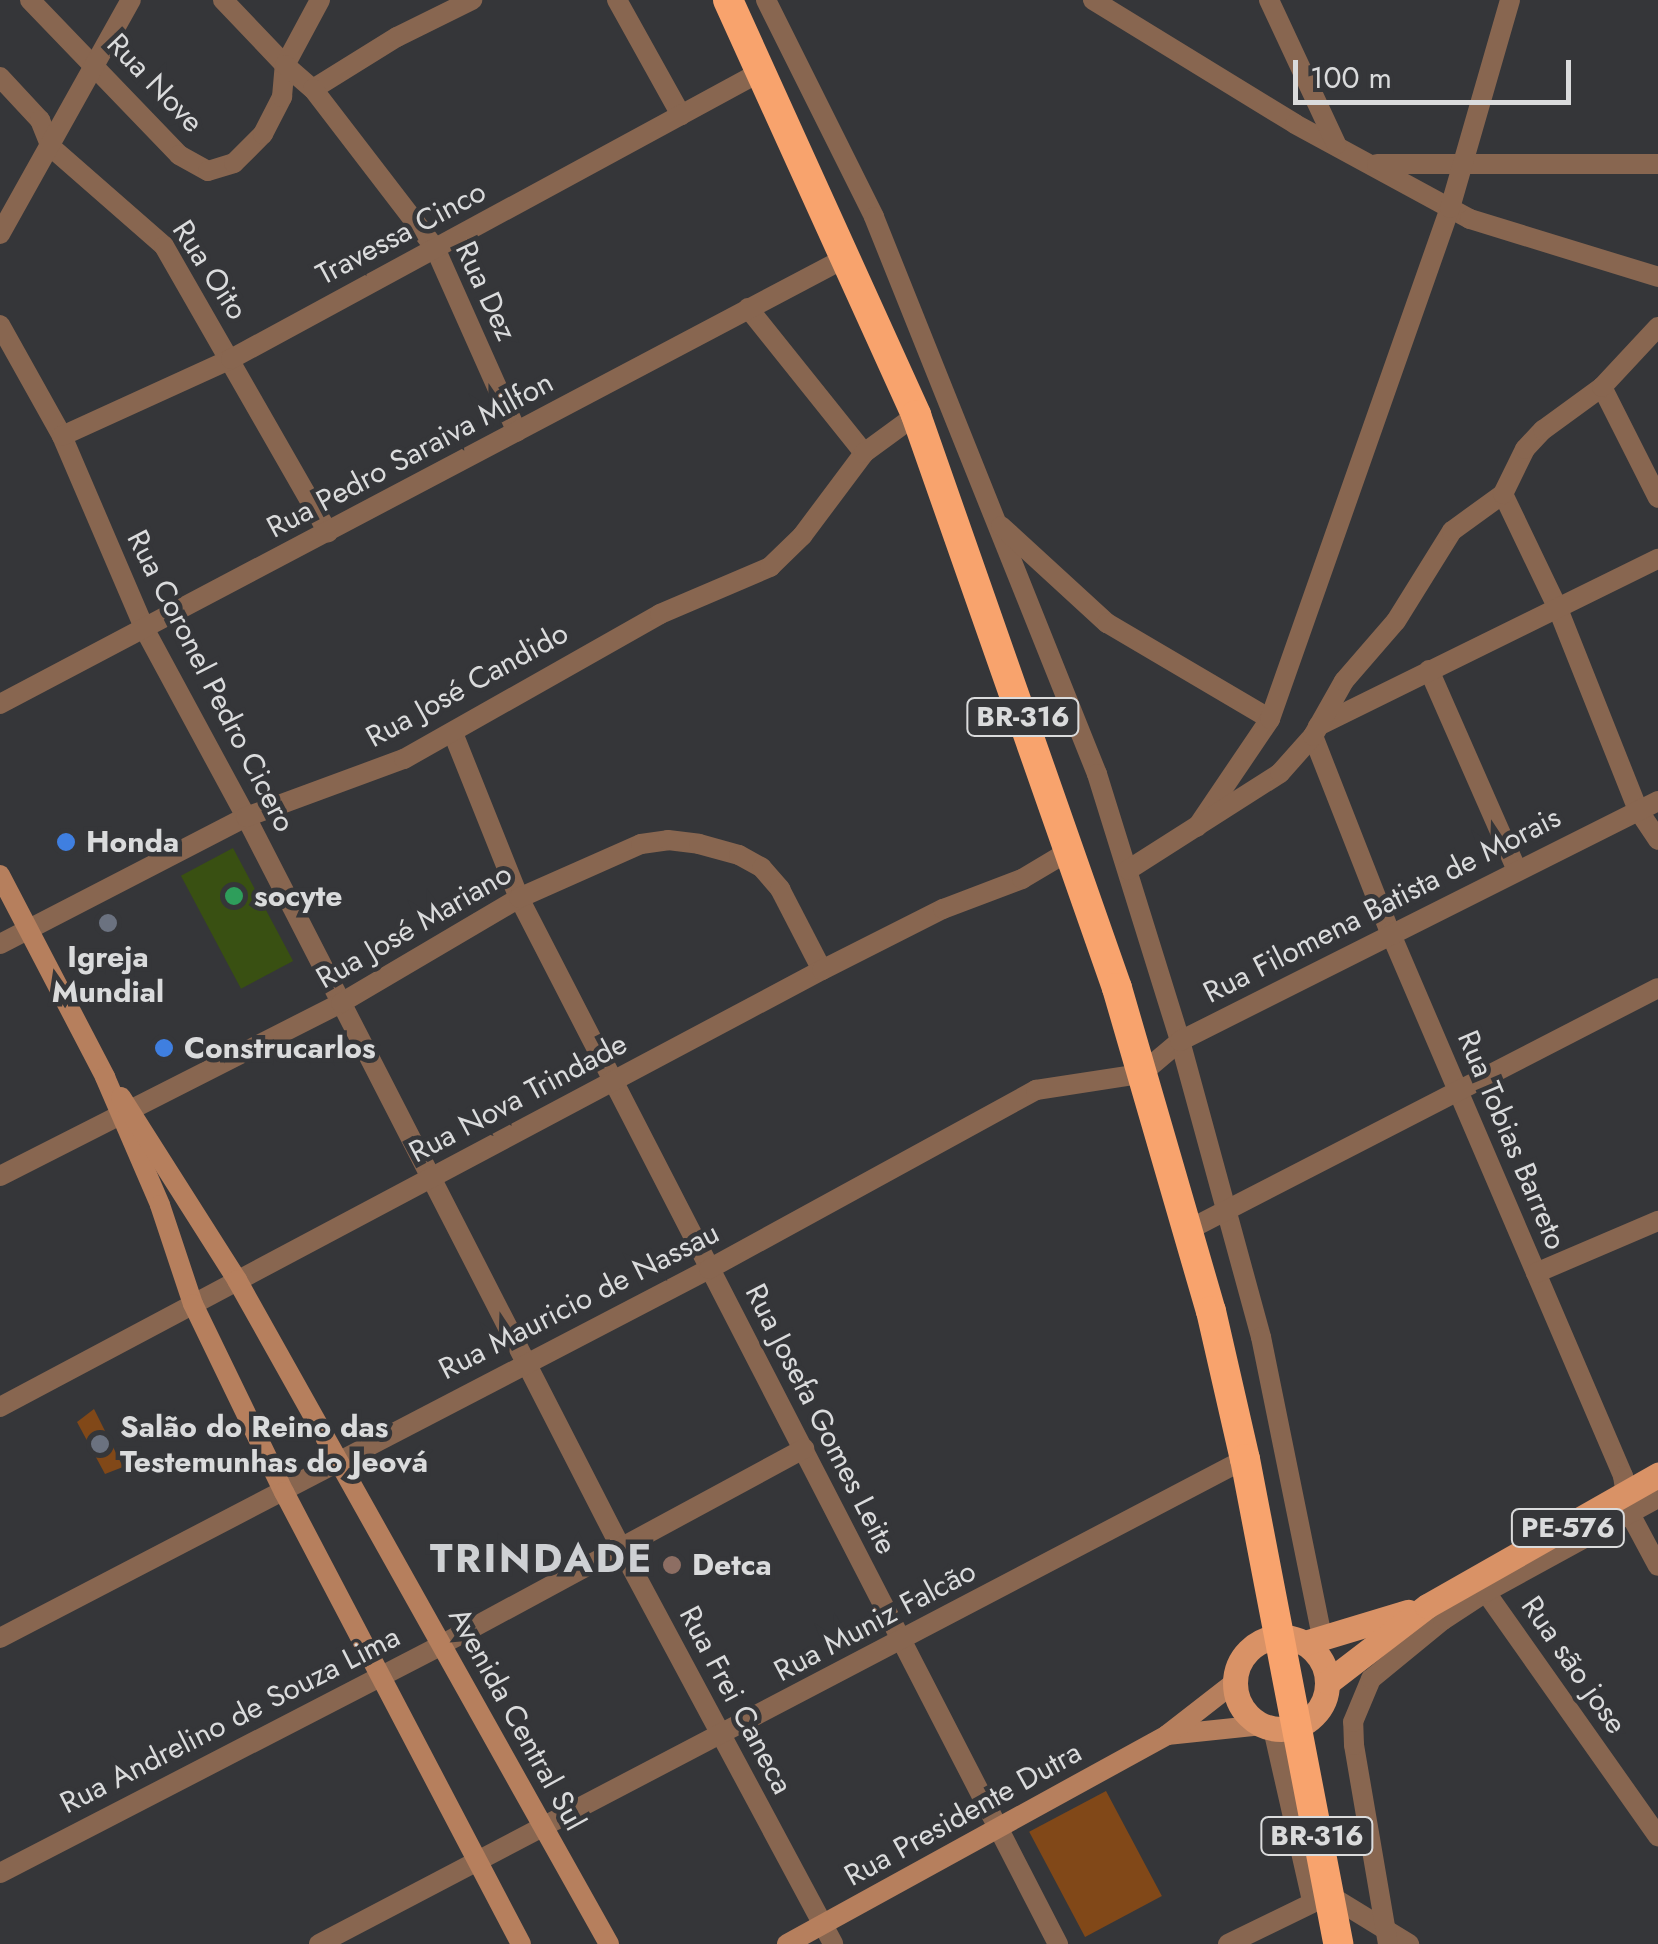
<!DOCTYPE html>
<meta charset="utf-8">
<style>
body{margin:0}
#map{position:relative;width:1658px;height:1944px;overflow:hidden;background:#353639;font-family:Jost,sans-serif}
div>[style]{position:absolute}
.green>*{inset:0;background:#395012;transform-origin:0 0}
.building>*{inset:0;background:#814818;transform-origin:0 0}
.street>*{height:20px;margin:-10px;padding:0 10px;transform-origin:10px;border-radius:10px;background:#886650}
.secondary>*{height:20px;margin:-10px;padding:0 10px;transform-origin:10px;border-radius:10px;background:#b67f5d}
.primary>*{height:25px;margin:-12.5px;padding:0 12.5px;transform-origin:12.5px;border-radius:12.5px;background:#d99266}
.primary>.ring{margin:-12.5px;padding:0;box-sizing:content-box;background:none;border:25px solid #d99266;border-radius:50%}
.highway>*{height:30px;margin:-15px;padding:0 15px;transform-origin:15px;border-radius:15px;background:#f8a36d}
.dots>*{width:28px;height:28px;translate:-50% -50%;box-sizing:border-box;border:5px solid #353639;border-radius:50%}
span{translate:-50% -50%;white-space:nowrap;text-align:center;line-height:1.15;-webkit-text-stroke:9px #353639;paint-order:stroke}
.shield-label span{padding:2px 8px;background:#353639;border:2px solid;border-radius:8px;-webkit-text-stroke-width:0}
.shield-label{font-size:28px;color:#dadbdc;font-weight:700}
.street-label{font-size:30px;color:#dadbdc}
.poi-label{font-size:30px;color:#dadbdc;font-weight:700}
.left{translate:0 -50%;text-align:left}
.district-label{font-size:40px;color:#ced0d3;font-weight:700;letter-spacing:2.5px}
.scale{position:absolute;left:1293px;top:60px;width:278px;height:45px;box-sizing:border-box;border:5px solid #dadbdc;border-top:0;padding-left:12px;font-size:30px;line-height:35px;white-space:nowrap;color:#dadbdc;-webkit-text-stroke:8px #353639;paint-order:stroke}
</style>
<div id="map">
<div class="green">
<div style="left:233px;top:848px;width:128px;height:59px;rotate:62deg"></div>
</div>
<div class="building">
<div style="clip-path:polygon(94px 1409px,123px 1467px,105px 1474px,77px 1422px)"></div>
<div style="left:1106px;top:1791px;width:119px;height:87px;rotate:62deg"></div>
</div>
<div class="street">
<div style="left:30px;top:0;width:215px;rotate:46.1deg"></div>
<div style="left:179px;top:155px;width:33px;rotate:29deg"></div>
<div style="left:208px;top:171px;width:27px;rotate:-17deg"></div>
<div style="left:234px;top:163px;width:41px;rotate:-45deg"></div>
<div style="left:263px;top:134px;width:42px;rotate:-62.8deg"></div>
<div style="left:282px;top:97px;width:32px;rotate:-85deg"></div>
<div style="left:285px;top:65px;width:90px;rotate:-133.6deg"></div>
<div style="left:320px;top:0;width:74px;rotate:118.3deg"></div>
<div style="left:285px;top:65px;width:37px;rotate:41deg"></div>
<div style="left:313px;top:89px;width:99px;rotate:-31.8deg"></div>
<div style="left:397px;top:37px;width:84px;rotate:-26.3deg"></div>
<div style="left:617px;top:0;width:132px;rotate:60.9deg"></div>
<div style="left:766px;top:0;width:242px;rotate:63.5deg"></div>
<div style="left:874px;top:217px;width:600px;rotate:68.18deg"></div>
<div style="left:1097px;top:774px;width:280px;rotate:72.7deg"></div>
<div style="left:1180px;top:1041px;width:307px;rotate:74.7deg"></div>
<div style="left:1261px;top:1337px;width:307px;rotate:78.5deg"></div>
<div style="left:1093px;top:0;width:237px;rotate:31.5deg"></div>
<div style="left:1295px;top:124px;width:199px;rotate:28.5deg"></div>
<div style="left:1470px;top:219px;width:197px;rotate:17.1deg"></div>
<div style="left:1269px;top:0;width:159px;rotate:65deg"></div>
<div style="left:0;top:77px;width:59px;rotate:47.1deg"></div>
<div style="left:40px;top:120px;width:29px;rotate:68deg"></div>
<div style="left:51px;top:147px;width:150px;rotate:41.2deg"></div>
<div style="left:164px;top:246px;width:330px;rotate:60.2deg"></div>
<div style="left:313px;top:89px;width:200px;rotate:52.5deg"></div>
<div style="left:435px;top:248px;width:201px;rotate:66deg"></div>
<div style="left:1377px;top:164px;width:281px"></div>
<div style="left:0;top:234px;width:268px;rotate:-60.8deg"></div>
<div style="left:748px;top:308px;width:186px;rotate:51.3deg"></div>
<div style="left:0;top:325px;width:127px;rotate:60.8deg"></div>
<div style="left:62px;top:436px;width:211px;rotate:66.8deg"></div>
<div style="left:145px;top:630px;width:213px;rotate:61.6deg"></div>
<div style="left:246px;top:817px;width:822px;rotate:62.84deg"></div>
<div style="left:621px;top:1548px;width:449px;rotate:61.8deg"></div>
<div style="left:1602px;top:387px;width:124px;rotate:63.2deg"></div>
<div style="left:62px;top:436px;width:186px;rotate:-24.5deg"></div>
<div style="left:231px;top:359px;width:604px;rotate:-28.47deg"></div>
<div style="left:1503px;top:494px;width:127px;rotate:64.4deg"></div>
<div style="left:1558px;top:609px;width:216px;rotate:68.3deg"></div>
<div style="left:1638px;top:810px;width:36px;rotate:56deg"></div>
<div style="left:1001px;top:526px;width:144px;rotate:42.5deg"></div>
<div style="left:1107px;top:623px;width:189px;rotate:30.5deg"></div>
<div style="left:1429px;top:670px;width:219px;rotate:66.3deg"></div>
<div style="left:0;top:704px;width:958px;rotate:-27.82deg"></div>
<div style="left:1318px;top:726px;width:379px;rotate:-26.2deg"></div>
<div style="left:453px;top:733px;width:178px;rotate:68.2deg"></div>
<div style="left:519px;top:898px;width:1177px;rotate:62.74deg"></div>
<div style="left:1313px;top:736px;width:211px;rotate:68.6deg"></div>
<div style="left:1390px;top:932px;width:592px;rotate:66.81deg"></div>
<div style="left:1623px;top:1476px;width:36px;rotate:81deg"></div>
<div style="left:1629px;top:1512px;width:61px;rotate:61.8deg"></div>
<div style="left:1197px;top:827px;width:130px;rotate:-55.9deg"></div>
<div style="left:1270px;top:719px;width:542px;rotate:-70.6deg"></div>
<div style="left:1450px;top:208px;width:216px;rotate:-73.9deg"></div>
<div style="left:1128px;top:870px;width:180px;rotate:-32.5deg"></div>
<div style="left:1280px;top:773px;width:50px;rotate:-48.3deg"></div>
<div style="left:1313px;top:736px;width:63px;rotate:-60.6deg"></div>
<div style="left:1344px;top:681px;width:79px;rotate:-49.1deg"></div>
<div style="left:1396px;top:621px;width:106px;rotate:-58.1deg"></div>
<div style="left:1452px;top:531px;width:63px;rotate:-36deg"></div>
<div style="left:1503px;top:494px;width:50px;rotate:-63.9deg"></div>
<div style="left:1525px;top:449px;width:26px;rotate:-47deg"></div>
<div style="left:1543px;top:430px;width:73px;rotate:-36.1deg"></div>
<div style="left:1602px;top:387px;width:82px;rotate:-47deg"></div>
<div style="left:0;top:944px;width:277px;rotate:-27.3deg"></div>
<div style="left:246px;top:817px;width:168px;rotate:-20.2deg"></div>
<div style="left:404px;top:759px;width:294px;rotate:-29.5deg"></div>
<div style="left:660px;top:614px;width:120px;rotate:-23.1deg"></div>
<div style="left:770px;top:567px;width:45px;rotate:-44.1deg"></div>
<div style="left:802px;top:536px;width:104px;rotate:-53.2deg"></div>
<div style="left:864px;top:453px;width:64px;rotate:-36.2deg"></div>
<div style="left:0;top:1176px;width:382px;rotate:-26.9deg"></div>
<div style="left:341px;top:1003px;width:207px;rotate:-30.5deg"></div>
<div style="left:519px;top:898px;width:133px;rotate:-23.9deg"></div>
<div style="left:641px;top:844px;width:27px;rotate:-8deg"></div>
<div style="left:668px;top:840px;width:31px;rotate:7deg"></div>
<div style="left:699px;top:844px;width:41px;rotate:15.4deg"></div>
<div style="left:739px;top:855px;width:26px;rotate:29deg"></div>
<div style="left:762px;top:868px;width:28px;rotate:49deg"></div>
<div style="left:780px;top:889px;width:91px;rotate:62.6deg"></div>
<div style="left:1190px;top:1229px;width:526px;rotate:-27.25deg"></div>
<div style="left:1536px;top:1273px;width:133px;rotate:-23.1deg"></div>
<div style="left:0;top:1407px;width:931px;rotate:-28deg"></div>
<div style="left:822px;top:970px;width:136px;rotate:-26.8deg"></div>
<div style="left:943px;top:909px;width:85px;rotate:-20.8deg"></div>
<div style="left:1022px;top:879px;width:55px;rotate:-30.8deg"></div>
<div style="left:1480px;top:1584px;width:309px;rotate:54.8deg"></div>
<div style="left:0;top:1638px;width:799px;rotate:-27.49deg"></div>
<div style="left:709px;top:1269px;width:373px;rotate:-28.7deg"></div>
<div style="left:1036px;top:1090px;width:106px;rotate:-8.7deg"></div>
<div style="left:1141px;top:1074px;width:51px;rotate:-40.2deg"></div>
<div style="left:1180px;top:1041px;width:535px;rotate:-26.66deg"></div>
<div style="left:1273px;top:1729px;width:176px;rotate:77.2deg"></div>
<div style="left:0;top:1873px;width:496px;rotate:-27.3deg"></div>
<div style="left:441px;top:1645px;width:413px;rotate:-28.4deg"></div>
<div style="left:319px;top:1944px;width:1045px;rotate:-27.64deg"></div>
<div style="left:1228px;top:1944px;width:112px;rotate:-25.9deg"></div>
<div style="left:1329px;top:1895px;width:94px;rotate:31.5deg"></div>
<div style="left:1388px;top:1944px;width:202px;rotate:-99.7deg"></div>
<div style="left:1354px;top:1745px;width:23px;rotate:-92deg"></div>
<div style="left:1353px;top:1722px;width:47px;rotate:-67.3deg"></div>
<div style="left:1371px;top:1679px;width:93px;rotate:-39.3deg"></div>
<div style="left:1443px;top:1620px;width:51px;rotate:-33.1deg"></div>
<div style="left:1486px;top:1592px;width:196px;rotate:-28.7deg"></div>
</div>
<div class="secondary">
<div style="left:0;top:875px;width:228px;rotate:62.5deg"></div>
<div style="left:105px;top:1077px;width:139px;rotate:66.7deg"></div>
<div style="left:160px;top:1205px;width:104px;rotate:71.6deg"></div>
<div style="left:193px;top:1304px;width:209px;rotate:64.2deg"></div>
<div style="left:284px;top:1492px;width:510px;rotate:62.33deg"></div>
<div style="left:121px;top:1097px;width:217px;rotate:57.6deg"></div>
<div style="left:237px;top:1280px;width:761px;rotate:60.74deg"></div>
<div style="left:1167px;top:1735px;width:96px;rotate:-6deg"></div>
<div style="left:787px;top:1944px;width:434px;rotate:-28.8deg"></div>
<div style="left:1167px;top:1735px;width:86px;rotate:-37.9deg"></div>
</div>
<div class="primary">
<div class="ring" style="left:1235px;top:1637px;width:67px;height:67px"></div>
<div style="left:1305px;top:1643px;width:108px;rotate:-16.8deg"></div>
<div style="left:1328px;top:1682px;width:125px;rotate:-37.5deg"></div>
<div style="left:1427px;top:1606px;width:266px;rotate:-29.6deg"></div>
</div>
<div class="highway">
<div style="left:728px;top:0;width:456px;rotate:65.6deg"></div>
<div style="left:916px;top:415px;width:607px;rotate:70.67deg"></div>
<div style="left:1117px;top:988px;width:336px;rotate:73.8deg"></div>
<div style="left:1211px;top:1311px;width:152px;rotate:77.1deg"></div>
<div style="left:1245px;top:1459px;width:494px;rotate:79.1deg"></div>
</div>
<div class="dots">
<div style="left:66px;top:842px;background:#3f7fe0"></div>
<div style="left:234px;top:896px;background:#2e9e5b"></div>
<div style="left:108px;top:923px;background:#6b7280"></div>
<div style="left:164px;top:1048px;background:#3f7fe0"></div>
<div style="left:100px;top:1444px;background:#6b7280"></div>
<div style="left:672px;top:1565px;background:#8d6e63"></div>
</div>
<div class="shield-label">
<span style="left:1023px;top:717px">BR-316</span>
<span style="left:1568px;top:1528px">PE-576</span>
<span style="left:1317px;top:1836px">BR-316</span>
</div>
<div class="street-label">
<span style="left:155px;top:83px;rotate:46deg">Rua Nove</span>
<span style="left:401px;top:233px;rotate:-28deg">Travessa Cinco</span>
<span style="left:210px;top:270px;rotate:57deg">Rua Oito</span>
<span style="left:486px;top:291px;rotate:65deg">Rua Dez</span>
<span style="left:410px;top:455px;rotate:-28deg">Rua Pedro Saraiva Milfon</span>
<span style="left:211px;top:681px;rotate:63deg">Rua Coronel Pedro Cicero</span>
<span style="left:467px;top:685px;rotate:-29deg">Rua José Candido</span>
<span style="left:1382px;top:905px;rotate:-27deg">Rua Filomena Batista de Morais</span>
<span style="left:414px;top:926px;rotate:-30deg">Rua José Mariano</span>
<span style="left:518px;top:1098px;rotate:-28deg">Rua Nova Trindade</span>
<span style="left:1512px;top:1140px;rotate:67deg">Rua Tobias Barreto</span>
<span style="left:579px;top:1301px;rotate:-27deg">Rua Mauricio de Nassau</span>
<span style="left:821px;top:1419px;rotate:63deg">Rua Josefa Gomes Leite</span>
<span style="left:875px;top:1621px;rotate:-28deg">Rua Muniz Falcão</span>
<span style="left:1574px;top:1665px;rotate:55deg">Rua são jose</span>
<span style="left:736px;top:1700px;rotate:62deg">Rua Frei Caneca</span>
<span style="left:517px;top:1719px;rotate:61deg">Avenida Central Sul</span>
<span style="left:230px;top:1720px;rotate:-27deg">Rua Andrelino de Souza Lima</span>
<span style="left:963px;top:1814px;rotate:-29deg">Rua Presidente Dutra</span>
</div>
<div class="poi-label">
<span class="left" style="left:86px;top:842px">Honda</span>
<span class="left" style="left:254px;top:896px">socyte</span>
<span style="left:108px;top:974px">Igreja<br>Mundial</span>
<span class="left" style="left:184px;top:1048px">Construcarlos</span>
<span class="left" style="left:120px;top:1444px">Salão do Reino das<br>Testemunhas do Jeová</span>
<span class="left" style="left:692px;top:1565px">Detca</span>
</div>
<div class="district-label">
<span style="left:542px;top:1558px">TRINDADE</span>
</div>
<div class="scale">100 m</div>
</div>
